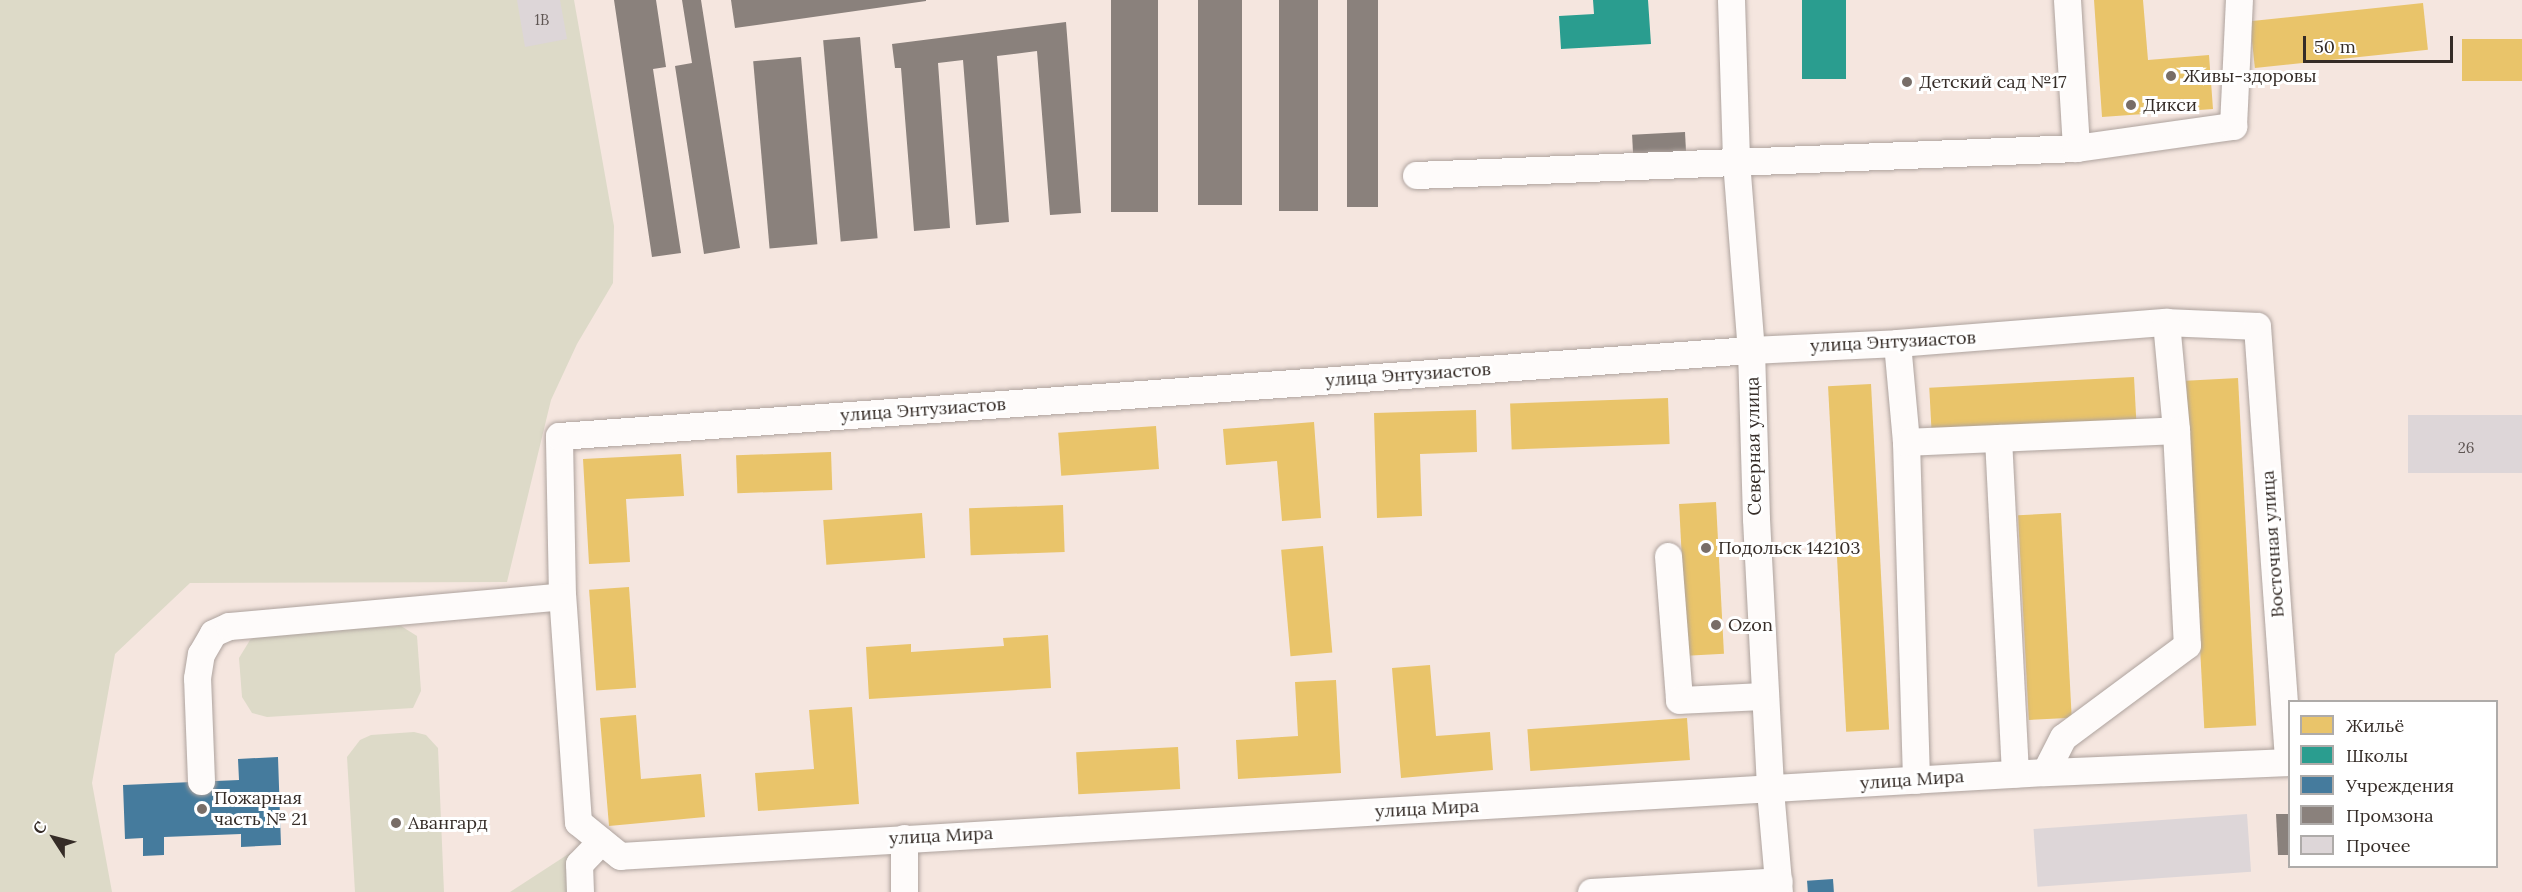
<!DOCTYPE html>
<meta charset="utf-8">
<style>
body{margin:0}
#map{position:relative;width:2522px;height:892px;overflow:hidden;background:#f5e6df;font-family:Lora,serif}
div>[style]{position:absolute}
.green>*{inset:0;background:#dddac8}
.homes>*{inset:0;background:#e9c46a;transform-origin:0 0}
.schools>*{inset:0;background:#2a9d8f;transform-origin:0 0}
.public>*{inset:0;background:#457b9d;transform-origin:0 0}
.industry>*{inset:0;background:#8a817c;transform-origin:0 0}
.building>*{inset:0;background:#ddd6d8;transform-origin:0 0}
.roads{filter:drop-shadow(0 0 2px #aea39e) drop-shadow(0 0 2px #aea39e)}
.minor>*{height:27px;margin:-13.5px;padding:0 13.5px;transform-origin:13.5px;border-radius:13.5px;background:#fefbfa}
.dots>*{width:16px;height:16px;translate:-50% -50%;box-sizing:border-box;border:3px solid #fff;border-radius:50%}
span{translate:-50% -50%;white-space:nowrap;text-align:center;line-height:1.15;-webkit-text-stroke:6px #fff;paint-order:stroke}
.number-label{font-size:15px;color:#5f5653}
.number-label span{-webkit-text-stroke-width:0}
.poi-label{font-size:18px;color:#352c27}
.left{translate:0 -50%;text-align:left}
.street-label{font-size:18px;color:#352c27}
.legend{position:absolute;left:2288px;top:700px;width:210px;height:168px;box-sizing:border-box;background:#fff;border:2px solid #aeaba9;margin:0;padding:8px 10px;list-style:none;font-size:18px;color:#352c27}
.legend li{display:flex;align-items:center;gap:12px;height:30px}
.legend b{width:30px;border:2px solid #aeaba9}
.north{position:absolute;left:24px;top:808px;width:60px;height:60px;-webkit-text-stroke:4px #fff;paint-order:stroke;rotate:306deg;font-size:16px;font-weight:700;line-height:24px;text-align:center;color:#352c27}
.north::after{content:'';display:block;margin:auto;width:21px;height:27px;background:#352c27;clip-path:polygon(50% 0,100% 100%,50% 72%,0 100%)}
.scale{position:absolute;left:2303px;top:36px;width:150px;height:27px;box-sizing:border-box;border:3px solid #352c27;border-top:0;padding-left:8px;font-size:18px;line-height:21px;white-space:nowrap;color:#352c27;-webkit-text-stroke:4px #fff;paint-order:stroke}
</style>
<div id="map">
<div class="green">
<div style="clip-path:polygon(0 0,574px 0,614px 226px,613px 283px,577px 344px,551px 400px,507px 582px,190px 583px,115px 654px,92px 783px,112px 892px,0 892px)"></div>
<div style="clip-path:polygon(401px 626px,417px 636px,421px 691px,413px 708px,267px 717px,252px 713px,242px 697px,239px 658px,250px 640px,261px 634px)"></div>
<div style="clip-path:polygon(414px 732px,426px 735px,438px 748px,444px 892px,355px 892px,347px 757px,360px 740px,371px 735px)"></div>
<div style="clip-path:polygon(570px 853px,572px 892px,510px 892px)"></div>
</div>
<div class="homes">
<div style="clip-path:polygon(2094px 0,2143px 0,2148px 60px,2209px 55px,2213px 109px,2102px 117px)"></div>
<div style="left:2423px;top:3px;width:47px;height:174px;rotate:84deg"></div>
<div style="left:2522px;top:39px;width:42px;height:60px;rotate:90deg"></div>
<div style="left:2134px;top:377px;width:43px;height:205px;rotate:87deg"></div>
<div style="left:2238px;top:378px;width:348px;height:52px;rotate:87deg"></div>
<div style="left:1871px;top:384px;width:346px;height:43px;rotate:87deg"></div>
<div style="left:1668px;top:398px;width:46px;height:158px;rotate:88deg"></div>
<div style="clip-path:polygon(1476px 410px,1477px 452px,1420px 454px,1422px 516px,1377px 518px,1374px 413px)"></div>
<div style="clip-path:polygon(1314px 422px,1321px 518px,1282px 521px,1277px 461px,1226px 465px,1223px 429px)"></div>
<div style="left:1156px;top:426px;width:43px;height:98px;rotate:86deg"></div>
<div style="left:831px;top:452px;width:38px;height:95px;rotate:88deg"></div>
<div style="clip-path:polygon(681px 454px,684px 496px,626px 499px,630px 562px,589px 564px,583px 459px)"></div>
<div style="left:1716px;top:502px;width:152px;height:37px;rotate:87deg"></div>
<div style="left:1063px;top:505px;width:47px;height:94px;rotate:88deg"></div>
<div style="left:922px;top:513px;width:45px;height:99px;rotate:86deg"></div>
<div style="left:2061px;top:513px;width:205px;height:43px;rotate:87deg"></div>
<div style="left:1323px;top:546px;width:107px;height:42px;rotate:85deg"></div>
<div style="left:629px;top:587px;width:101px;height:40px;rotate:86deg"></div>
<div style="clip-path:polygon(1048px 635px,1051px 688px,869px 699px,866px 647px,911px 644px,911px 652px,1004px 646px,1003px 638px)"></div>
<div style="clip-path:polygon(1430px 665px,1436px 736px,1490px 732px,1493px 770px,1401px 778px,1392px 668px)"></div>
<div style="clip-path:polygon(1336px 680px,1341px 773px,1238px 779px,1236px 740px,1298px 736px,1295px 682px)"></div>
<div style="clip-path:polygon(852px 707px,859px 804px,758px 811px,755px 773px,814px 769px,809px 710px)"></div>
<div style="clip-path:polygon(636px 715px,641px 779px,701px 774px,705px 817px,609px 826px,600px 718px)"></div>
<div style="left:1687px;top:718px;width:42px;height:160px;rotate:86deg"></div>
<div style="left:1178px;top:747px;width:42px;height:102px;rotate:87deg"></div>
</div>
<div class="schools">
<div style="clip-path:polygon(1593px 0,1648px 0,1651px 44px,1561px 49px,1559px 16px,1594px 14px)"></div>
<div style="left:1802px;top:0;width:44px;height:79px"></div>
</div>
<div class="public">
<div style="clip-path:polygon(278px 757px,281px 845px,241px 847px,241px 834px,164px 837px,164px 855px,143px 856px,143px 838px,125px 839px,123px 785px,239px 780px,238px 759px)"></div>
<div style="left:1833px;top:879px;width:13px;height:26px;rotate:86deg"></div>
</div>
<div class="industry">
<div style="clip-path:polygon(614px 0,656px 0,666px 67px,653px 69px,681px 253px,652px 257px)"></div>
<div style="clip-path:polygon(682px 0,701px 0,740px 248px,704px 254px,675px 66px,692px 63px)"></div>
<div style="clip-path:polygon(731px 0,926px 0,926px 1px,735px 28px)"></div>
<div style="left:1111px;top:0;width:47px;height:212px"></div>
<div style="left:1198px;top:0;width:44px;height:205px"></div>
<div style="left:1279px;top:0;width:39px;height:211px"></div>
<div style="left:1347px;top:0;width:31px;height:207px"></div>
<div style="clip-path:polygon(1066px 22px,1081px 213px,1050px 215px,1037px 51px,997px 56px,1009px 222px,976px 225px,963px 60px,938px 63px,950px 228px,914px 231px,901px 68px,895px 68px,892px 44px)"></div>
<div style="left:860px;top:37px;width:202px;height:37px;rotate:85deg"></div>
<div style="left:801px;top:57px;width:188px;height:48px;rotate:85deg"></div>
<div style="left:1685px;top:132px;width:20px;height:53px;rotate:87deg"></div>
<div style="clip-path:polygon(2276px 814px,2290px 814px,2290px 855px,2278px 855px)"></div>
</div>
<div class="building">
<div style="clip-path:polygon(517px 0,560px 0,567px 39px,525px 47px)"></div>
<div style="left:2522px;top:415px;width:58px;height:114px;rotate:90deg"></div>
<div style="left:2247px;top:814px;width:58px;height:214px;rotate:86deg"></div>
</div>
<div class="roads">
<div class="minor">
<div style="left:1731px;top:0;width:161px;rotate:88.2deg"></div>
<div style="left:1736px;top:161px;width:190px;rotate:85.5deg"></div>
<div style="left:1751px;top:350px;width:169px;rotate:88.3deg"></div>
<div style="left:1756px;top:519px;width:271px;rotate:87deg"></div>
<div style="left:1770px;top:790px;width:102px;rotate:85deg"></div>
<div style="left:2067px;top:0;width:148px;rotate:86.5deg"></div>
<div style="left:1416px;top:175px;width:661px;rotate:-2.34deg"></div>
<div style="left:2076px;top:148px;width:159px;rotate:-8deg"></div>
<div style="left:2233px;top:126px;width:126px;rotate:-87.3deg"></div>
<div style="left:2166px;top:322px;width:91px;rotate:2.5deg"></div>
<div style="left:2257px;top:326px;width:437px;rotate:85.9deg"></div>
<div style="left:2288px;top:762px;width:243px;rotate:177.6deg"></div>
<div style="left:2045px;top:772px;width:1427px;rotate:176.63deg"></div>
<div style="left:620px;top:856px;width:54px;rotate:-141deg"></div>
<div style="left:578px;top:822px;width:227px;rotate:-94deg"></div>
<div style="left:562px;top:596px;width:160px;rotate:-91.1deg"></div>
<div style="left:559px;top:436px;width:1195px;rotate:-4.13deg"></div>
<div style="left:1751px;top:350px;width:146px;rotate:-2.7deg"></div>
<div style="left:1897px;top:343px;width:270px;rotate:-4.5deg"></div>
<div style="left:2166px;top:322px;width:108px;rotate:84.7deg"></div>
<div style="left:1897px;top:343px;width:99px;rotate:84.8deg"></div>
<div style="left:1906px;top:442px;width:338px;rotate:88.3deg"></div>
<div style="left:1998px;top:438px;width:336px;rotate:87.1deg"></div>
<div style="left:1906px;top:442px;width:270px;rotate:-2.5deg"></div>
<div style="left:2176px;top:430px;width:215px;rotate:87.1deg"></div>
<div style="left:2187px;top:645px;width:154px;rotate:143.4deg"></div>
<div style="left:2063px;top:737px;width:39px;rotate:117deg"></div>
<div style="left:1668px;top:556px;width:144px;rotate:85.6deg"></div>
<div style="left:1679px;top:700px;width:86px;rotate:-2.7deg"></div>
<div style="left:201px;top:781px;width:103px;rotate:-92.2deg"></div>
<div style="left:197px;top:678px;width:24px;rotate:-81deg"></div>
<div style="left:201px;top:654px;width:24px;rotate:-60deg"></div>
<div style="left:213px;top:633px;width:17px;rotate:-24deg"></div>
<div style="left:229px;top:626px;width:334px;rotate:-5.1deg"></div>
<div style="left:904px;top:838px;width:54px;rotate:90deg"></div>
<div style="left:580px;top:892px;width:28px;rotate:-92deg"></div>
<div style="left:579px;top:864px;width:32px;rotate:-46deg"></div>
<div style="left:1591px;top:892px;width:188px;rotate:-3.3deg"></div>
</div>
</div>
<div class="dots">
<div style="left:2171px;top:76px;background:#786d67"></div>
<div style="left:1907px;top:82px;background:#786d67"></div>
<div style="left:2131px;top:105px;background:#786d67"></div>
<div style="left:1706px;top:548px;background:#786d67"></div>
<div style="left:1716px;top:625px;background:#786d67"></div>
<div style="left:202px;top:809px;background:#786d67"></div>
<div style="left:396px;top:823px;background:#786d67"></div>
</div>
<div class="number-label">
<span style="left:542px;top:20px">1В</span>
<span style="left:2466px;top:448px">26</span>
</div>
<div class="poi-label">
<span class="left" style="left:2183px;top:76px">Живы-здоровы</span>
<span class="left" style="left:1919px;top:82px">Детский сад №17</span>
<span class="left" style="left:2143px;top:105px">Дикси</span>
<span class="left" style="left:1718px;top:548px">Подольск 142103</span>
<span class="left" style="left:1728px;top:625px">Ozon</span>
<span class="left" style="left:214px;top:809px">Пожарная<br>часть № 21</span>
<span class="left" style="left:408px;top:823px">Авангард</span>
</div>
<div class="street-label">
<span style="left:1893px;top:342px;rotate:-3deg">улица Энтузиастов</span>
<span style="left:1408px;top:375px;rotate:-4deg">улица Энтузиастов</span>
<span style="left:923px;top:410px;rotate:-4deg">улица Энтузиастов</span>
<span style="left:1754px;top:446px;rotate:-91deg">Северная улица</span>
<span style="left:2273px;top:544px;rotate:-94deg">Восточная улица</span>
<span style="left:1912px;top:780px;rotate:-4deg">улица Мира</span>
<span style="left:1427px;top:809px;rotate:-3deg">улица Мира</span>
<span style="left:941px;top:836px;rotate:-3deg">улица Мира</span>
</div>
<ul class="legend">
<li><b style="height:16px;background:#e9c46a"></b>Жильё</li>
<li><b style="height:16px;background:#2a9d8f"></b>Школы</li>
<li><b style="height:16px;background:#457b9d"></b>Учреждения</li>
<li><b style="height:16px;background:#8a817c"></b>Промзона</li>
<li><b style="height:16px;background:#ddd6d8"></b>Прочее</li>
</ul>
<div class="north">С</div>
<div class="scale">50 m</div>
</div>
